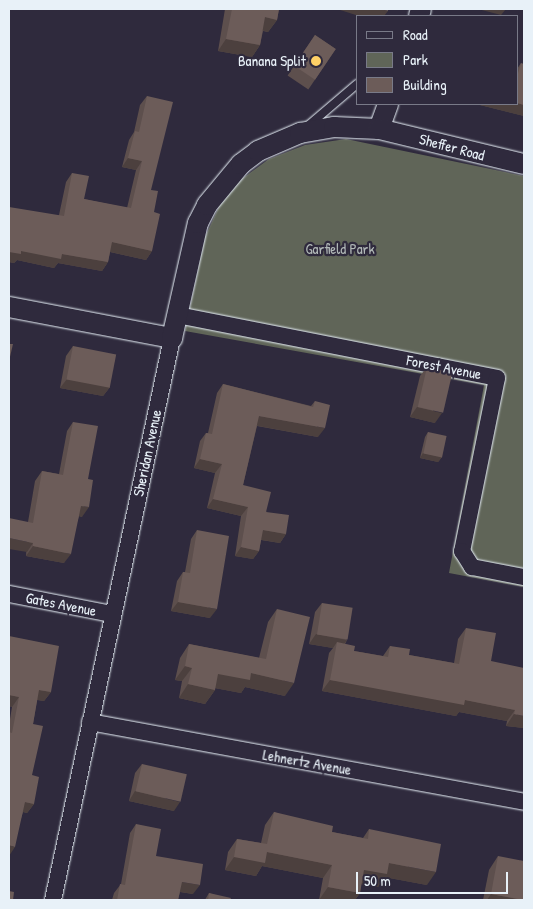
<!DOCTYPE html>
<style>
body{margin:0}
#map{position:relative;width:533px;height:909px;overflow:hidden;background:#2f2a3d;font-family:"Patrick Hand",sans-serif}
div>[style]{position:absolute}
.green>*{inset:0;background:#606558}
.roads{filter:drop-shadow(0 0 1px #e8f1f8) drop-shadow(0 0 1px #e8f1f8)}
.service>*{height:8px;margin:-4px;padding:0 4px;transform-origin:4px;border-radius:4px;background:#2f2a3d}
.minor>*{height:16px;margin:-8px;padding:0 8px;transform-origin:8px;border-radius:8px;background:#2f2a3d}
.tertiary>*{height:20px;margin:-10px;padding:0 10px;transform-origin:10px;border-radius:10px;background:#2f2a3d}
.wall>*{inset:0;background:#5d4f4d;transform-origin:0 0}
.shaded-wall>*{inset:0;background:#4c403e}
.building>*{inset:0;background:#6c5c59;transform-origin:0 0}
.dots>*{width:14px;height:14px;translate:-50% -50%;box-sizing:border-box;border:2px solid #2f2a3d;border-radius:50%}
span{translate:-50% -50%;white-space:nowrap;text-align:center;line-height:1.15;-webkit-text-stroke:4.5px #2f2a3d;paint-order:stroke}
.poi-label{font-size:15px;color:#e8f1f8}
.right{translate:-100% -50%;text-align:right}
.street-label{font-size:15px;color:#e8f1f8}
.park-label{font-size:15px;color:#b2b9b8}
.frame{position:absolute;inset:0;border:10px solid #e8f1f8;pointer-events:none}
.legend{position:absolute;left:356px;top:15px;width:162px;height:90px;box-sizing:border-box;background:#2f2a3d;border:1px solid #797a88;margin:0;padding:6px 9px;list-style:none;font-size:15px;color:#e8f1f8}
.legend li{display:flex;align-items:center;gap:10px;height:25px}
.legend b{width:25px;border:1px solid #797a88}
.scale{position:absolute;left:356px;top:872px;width:152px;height:22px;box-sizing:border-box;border:2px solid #e8f1f8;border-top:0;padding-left:6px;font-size:15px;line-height:18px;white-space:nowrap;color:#e8f1f8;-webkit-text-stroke:4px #2f2a3d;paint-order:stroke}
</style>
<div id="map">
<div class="green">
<div style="clip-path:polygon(346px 139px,524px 176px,524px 587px,449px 573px,484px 385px,185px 331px,205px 237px,221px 202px,239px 181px,269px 159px,305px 145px)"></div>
</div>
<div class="roads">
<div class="service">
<div style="left:309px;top:125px;width:63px;rotate:-40.5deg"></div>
</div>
<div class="minor">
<div style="left:177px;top:315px;width:326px;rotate:11.1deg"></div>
<div style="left:497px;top:378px;width:177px;rotate:101.4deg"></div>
<div style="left:462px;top:551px;width:19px;rotate:58deg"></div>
<div style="left:472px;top:567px;width:53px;rotate:10.9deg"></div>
<div style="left:9px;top:594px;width:105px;rotate:11deg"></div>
<div style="left:90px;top:722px;width:441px;rotate:10.4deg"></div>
<div style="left:53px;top:900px;width:574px;rotate:-78.04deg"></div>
</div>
<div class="tertiary">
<div style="left:419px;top:16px;width:7px;rotate:-74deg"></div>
<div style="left:379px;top:129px;width:27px;rotate:-70deg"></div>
<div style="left:9px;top:307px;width:166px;rotate:10.8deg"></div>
<div style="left:172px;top:338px;width:118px;rotate:-77.3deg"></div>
<div style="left:198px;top:223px;width:20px;rotate:-63deg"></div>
<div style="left:207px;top:205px;width:53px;rotate:-50.3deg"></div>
<div style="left:241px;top:164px;width:21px;rotate:-37deg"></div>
<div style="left:258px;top:151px;width:46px;rotate:-23.2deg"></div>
<div style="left:300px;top:133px;width:35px;rotate:-10deg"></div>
<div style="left:334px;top:127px;width:45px;rotate:2.5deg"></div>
<div style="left:379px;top:129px;width:149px;rotate:13.6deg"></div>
</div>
</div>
<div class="wall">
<div style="clip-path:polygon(225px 9px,279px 9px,277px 20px,268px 32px,263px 31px,260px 45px,252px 57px,218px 51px)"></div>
<div style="left:315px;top:35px;width:25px;height:49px;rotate:34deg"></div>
<div style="clip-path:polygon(521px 63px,524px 116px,480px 105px,480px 104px,517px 104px,517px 69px)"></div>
<div style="clip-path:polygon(147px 96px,151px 190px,154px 212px,152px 251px,146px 260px,110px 252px,108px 262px,102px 271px,58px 263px,54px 268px,17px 260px,14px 263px,9px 262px,59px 215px,66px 182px,72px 173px,84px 199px,127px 208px,136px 170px,122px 167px,129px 140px,134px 132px,140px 105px)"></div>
<div style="clip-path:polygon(73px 346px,110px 387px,103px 396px,60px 388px,66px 356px)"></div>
<div style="clip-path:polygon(427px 367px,435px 423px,410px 417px,420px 376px)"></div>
<div style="clip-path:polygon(223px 384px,311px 406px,315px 401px,318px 437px,257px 426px,243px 485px,286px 534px,280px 543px,261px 540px,259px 551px,253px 559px,235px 556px,241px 516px,207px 508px,215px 473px,194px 468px,200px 441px,206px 433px,208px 433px,217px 393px)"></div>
<div style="clip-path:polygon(73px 422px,88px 479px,82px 517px,79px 516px,64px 563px,26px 556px,28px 522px,35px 481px,42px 471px,59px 474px,67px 431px)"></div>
<div style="clip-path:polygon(428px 432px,442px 457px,438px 462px,420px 458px,425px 437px)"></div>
<div style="clip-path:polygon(197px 530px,210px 618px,171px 611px,177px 581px,183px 572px,185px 572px,191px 539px)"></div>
<div style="clip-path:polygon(322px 603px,347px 640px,345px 644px,354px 651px,383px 656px,390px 646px,409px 655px,454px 663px,458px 639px,466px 628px,491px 661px,524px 728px,506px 726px,507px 721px,459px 712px,456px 716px,322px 691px,329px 653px,333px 648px,309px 644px,315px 612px)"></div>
<div style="clip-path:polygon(277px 609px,285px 696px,245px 687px,241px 693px,215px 688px,215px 690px,205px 704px,179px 698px,182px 681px,175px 680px,180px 658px,189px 644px,259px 658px,268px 622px)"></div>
<div style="clip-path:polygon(9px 636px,51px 692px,44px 701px,37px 700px,33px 724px,32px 775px,34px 804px,27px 813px,23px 812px,9px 856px,9px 725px,12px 707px,9px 706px)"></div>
<div style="clip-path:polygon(142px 764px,174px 811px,129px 801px,135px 773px)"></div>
<div style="clip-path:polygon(274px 812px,332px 832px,363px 838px,369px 829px,427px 885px,384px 877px,378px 887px,361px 884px,360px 893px,355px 900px,319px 900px,323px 878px,262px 866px,256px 876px,225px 870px,228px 852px,237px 839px,261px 843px,265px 825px)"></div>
<div style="clip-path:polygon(136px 824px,156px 856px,193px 894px,180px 892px,178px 900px,112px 900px,114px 893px,121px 884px,130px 833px)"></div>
<div style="clip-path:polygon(498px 856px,524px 900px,483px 900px,489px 870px)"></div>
<div style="clip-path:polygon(209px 893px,230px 900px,205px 900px,206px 898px)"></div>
</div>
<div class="shaded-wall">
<div style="clip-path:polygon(337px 9px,381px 9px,388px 11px,384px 16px,359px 16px)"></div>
<div style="clip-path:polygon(478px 9px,506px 9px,501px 15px)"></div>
<div style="clip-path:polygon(265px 17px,277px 20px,268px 32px,257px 29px)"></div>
<div style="clip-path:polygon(226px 39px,260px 45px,252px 57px,218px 51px)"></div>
<div style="clip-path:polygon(517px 103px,524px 105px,524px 116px,480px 105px,481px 104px,517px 104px)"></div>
<div style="clip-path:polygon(128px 158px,142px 161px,136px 170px,122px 167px)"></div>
<div style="clip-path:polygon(112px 242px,152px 251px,146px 260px,106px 251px)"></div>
<div style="clip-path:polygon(21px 251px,62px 254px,108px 262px,102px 271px,58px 263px,54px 268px,17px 260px,14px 263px,9px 262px,9px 252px)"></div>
<div style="clip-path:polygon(67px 379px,110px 387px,103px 396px,60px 388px)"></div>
<div style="clip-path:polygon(417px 407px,442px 413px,435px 423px,410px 417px)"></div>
<div style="clip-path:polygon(259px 416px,325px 428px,318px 437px,253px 425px)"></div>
<div style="clip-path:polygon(423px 453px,442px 457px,438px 462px,420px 458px)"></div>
<div style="clip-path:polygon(200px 459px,222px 464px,215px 473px,194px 468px)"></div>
<div style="clip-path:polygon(213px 499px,248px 507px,241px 516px,207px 508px)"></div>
<div style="clip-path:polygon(81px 506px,89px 507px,82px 517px,74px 515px)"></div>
<div style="clip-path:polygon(263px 530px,286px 534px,280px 543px,257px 539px)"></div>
<div style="clip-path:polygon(9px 538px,33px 543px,27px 552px,9px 549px)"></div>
<div style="clip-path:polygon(33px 546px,71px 554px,64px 563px,26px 556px)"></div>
<div style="clip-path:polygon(241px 547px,259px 551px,253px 559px,235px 556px)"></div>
<div style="clip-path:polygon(178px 602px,217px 609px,210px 618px,171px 611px)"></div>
<div style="clip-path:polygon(316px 634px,347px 640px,340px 650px,337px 642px,333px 648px,309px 644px)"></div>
<div style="clip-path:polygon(185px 666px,192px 668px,182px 681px,175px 680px)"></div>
<div style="clip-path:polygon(251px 673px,294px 683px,285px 696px,245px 687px,241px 693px,209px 687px,218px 674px)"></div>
<div style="clip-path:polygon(330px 680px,465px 700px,515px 710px,507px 721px,459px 712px,456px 716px,322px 691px)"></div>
<div style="clip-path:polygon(188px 684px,215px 690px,205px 704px,179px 698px)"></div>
<div style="clip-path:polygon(39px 690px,51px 692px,44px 701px,33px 699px)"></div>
<div style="clip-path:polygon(9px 695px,19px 697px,12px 707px,9px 706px)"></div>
<div style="clip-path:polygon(514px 714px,524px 716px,524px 728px,506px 726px)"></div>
<div style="clip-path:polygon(135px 791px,180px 802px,174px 811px,129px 801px)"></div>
<div style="clip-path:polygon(25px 802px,34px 804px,27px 813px,19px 811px)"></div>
<div style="clip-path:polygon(9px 845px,15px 847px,9px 856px)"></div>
<div style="clip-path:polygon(267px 852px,332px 865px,323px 878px,262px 866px,256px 876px,225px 870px,234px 857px)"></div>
<div style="clip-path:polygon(389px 863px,436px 872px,427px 885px,384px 877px,378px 887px,355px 883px,364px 870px)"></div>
<div style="clip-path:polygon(182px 882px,200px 885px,193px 894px,175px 891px)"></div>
<div style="clip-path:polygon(328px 887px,360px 893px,355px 900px,319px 900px)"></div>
<div style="clip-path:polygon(491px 894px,523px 900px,487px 900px)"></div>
</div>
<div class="building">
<div style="clip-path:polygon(232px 9px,279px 9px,277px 20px,265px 17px,260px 45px,226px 39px)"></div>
<div style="clip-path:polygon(381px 9px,388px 9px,388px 11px)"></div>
<div style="left:315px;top:35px;width:25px;height:37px;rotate:34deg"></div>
<div style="clip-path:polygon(521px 63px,524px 64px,524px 105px,517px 103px,517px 77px)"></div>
<div style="clip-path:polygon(147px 96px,173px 102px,151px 190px,158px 191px,154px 212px,160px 214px,152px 251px,112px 242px,108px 262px,62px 254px,61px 259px,21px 251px,21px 254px,9px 252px,9px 207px,64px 216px,72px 173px,89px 176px,84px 199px,131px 208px,142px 161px,128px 158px,135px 131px,139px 132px)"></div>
<div style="clip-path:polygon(9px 344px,13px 344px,9px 361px)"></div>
<div style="left:73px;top:346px;width:44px;height:34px;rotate:11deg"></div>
<div style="left:427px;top:367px;width:26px;height:41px;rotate:13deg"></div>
<div style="clip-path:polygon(223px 384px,313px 407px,315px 401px,330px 405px,325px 428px,259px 416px,243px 485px,271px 492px,266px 512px,289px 515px,286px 534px,263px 530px,259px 551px,241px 547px,248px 507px,213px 499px,222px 464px,200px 459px,206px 433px,212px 434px)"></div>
<div style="clip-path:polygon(73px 422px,98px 426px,88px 479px,93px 480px,89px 507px,81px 506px,71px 554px,33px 546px,33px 543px,9px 538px,9px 518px,33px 523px,42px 471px,63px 475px)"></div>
<div style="left:428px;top:432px;width:19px;height:22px;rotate:12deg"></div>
<div style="clip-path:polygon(197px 530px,229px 536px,217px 609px,178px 602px,183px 572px,190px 573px)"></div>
<div style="left:322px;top:603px;width:31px;height:32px;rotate:9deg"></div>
<div style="clip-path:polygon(277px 609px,310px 617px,294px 683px,251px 673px,250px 680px,218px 674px,215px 690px,188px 684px,192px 668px,185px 666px,189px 644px,266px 659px)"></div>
<div style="clip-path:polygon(466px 628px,496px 633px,491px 661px,524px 668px,524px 716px,514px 714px,515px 710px,465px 700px,464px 705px,330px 680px,337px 642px,355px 646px,354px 651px,388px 657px,390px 646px,410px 649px,409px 655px,459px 664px)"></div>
<div style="clip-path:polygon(9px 636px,59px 646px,51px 692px,39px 690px,33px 724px,43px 726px,32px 775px,39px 777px,34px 804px,25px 802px,15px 847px,9px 845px,9px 732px,12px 733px,19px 697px,9px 695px)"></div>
<div style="left:142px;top:764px;width:46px;height:28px;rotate:13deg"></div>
<div style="clip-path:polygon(274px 812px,333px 826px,332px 832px,368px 839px,369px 829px,441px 844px,436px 872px,389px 863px,387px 874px,364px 870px,360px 893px,328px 887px,332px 865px,267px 852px,265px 863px,234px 857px,237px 839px,267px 844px)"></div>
<div style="clip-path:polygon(136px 824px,161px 829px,156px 856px,203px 864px,200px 885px,182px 882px,178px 900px,117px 900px,120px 884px,125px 885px)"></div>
<div style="clip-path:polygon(498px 856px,524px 861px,524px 900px,491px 894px)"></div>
<div style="clip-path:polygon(9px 891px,14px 892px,13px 900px,9px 900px)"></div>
<div style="clip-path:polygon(209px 893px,231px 898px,230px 900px,208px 900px)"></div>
</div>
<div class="dots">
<div style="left:316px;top:61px;background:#ffd166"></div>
</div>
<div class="poi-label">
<span class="right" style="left:306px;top:61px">Banana Split</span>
</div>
<div class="street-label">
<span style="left:452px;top:147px;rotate:15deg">Sheffer Road</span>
<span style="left:444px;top:367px;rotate:11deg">Forest Avenue</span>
<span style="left:147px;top:453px;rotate:-78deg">Sheridan Avenue</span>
<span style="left:61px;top:604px;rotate:11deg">Gates Avenue</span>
<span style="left:307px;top:762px;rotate:10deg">Lehnertz Avenue</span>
</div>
<div class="park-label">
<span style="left:340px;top:249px">Garfield Park</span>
</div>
<div class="frame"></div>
<ul class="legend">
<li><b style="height:6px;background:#2f2a3d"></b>Road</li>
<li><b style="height:14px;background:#606558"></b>Park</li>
<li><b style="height:14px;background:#6c5c59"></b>Building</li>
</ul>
<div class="scale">50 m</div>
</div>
